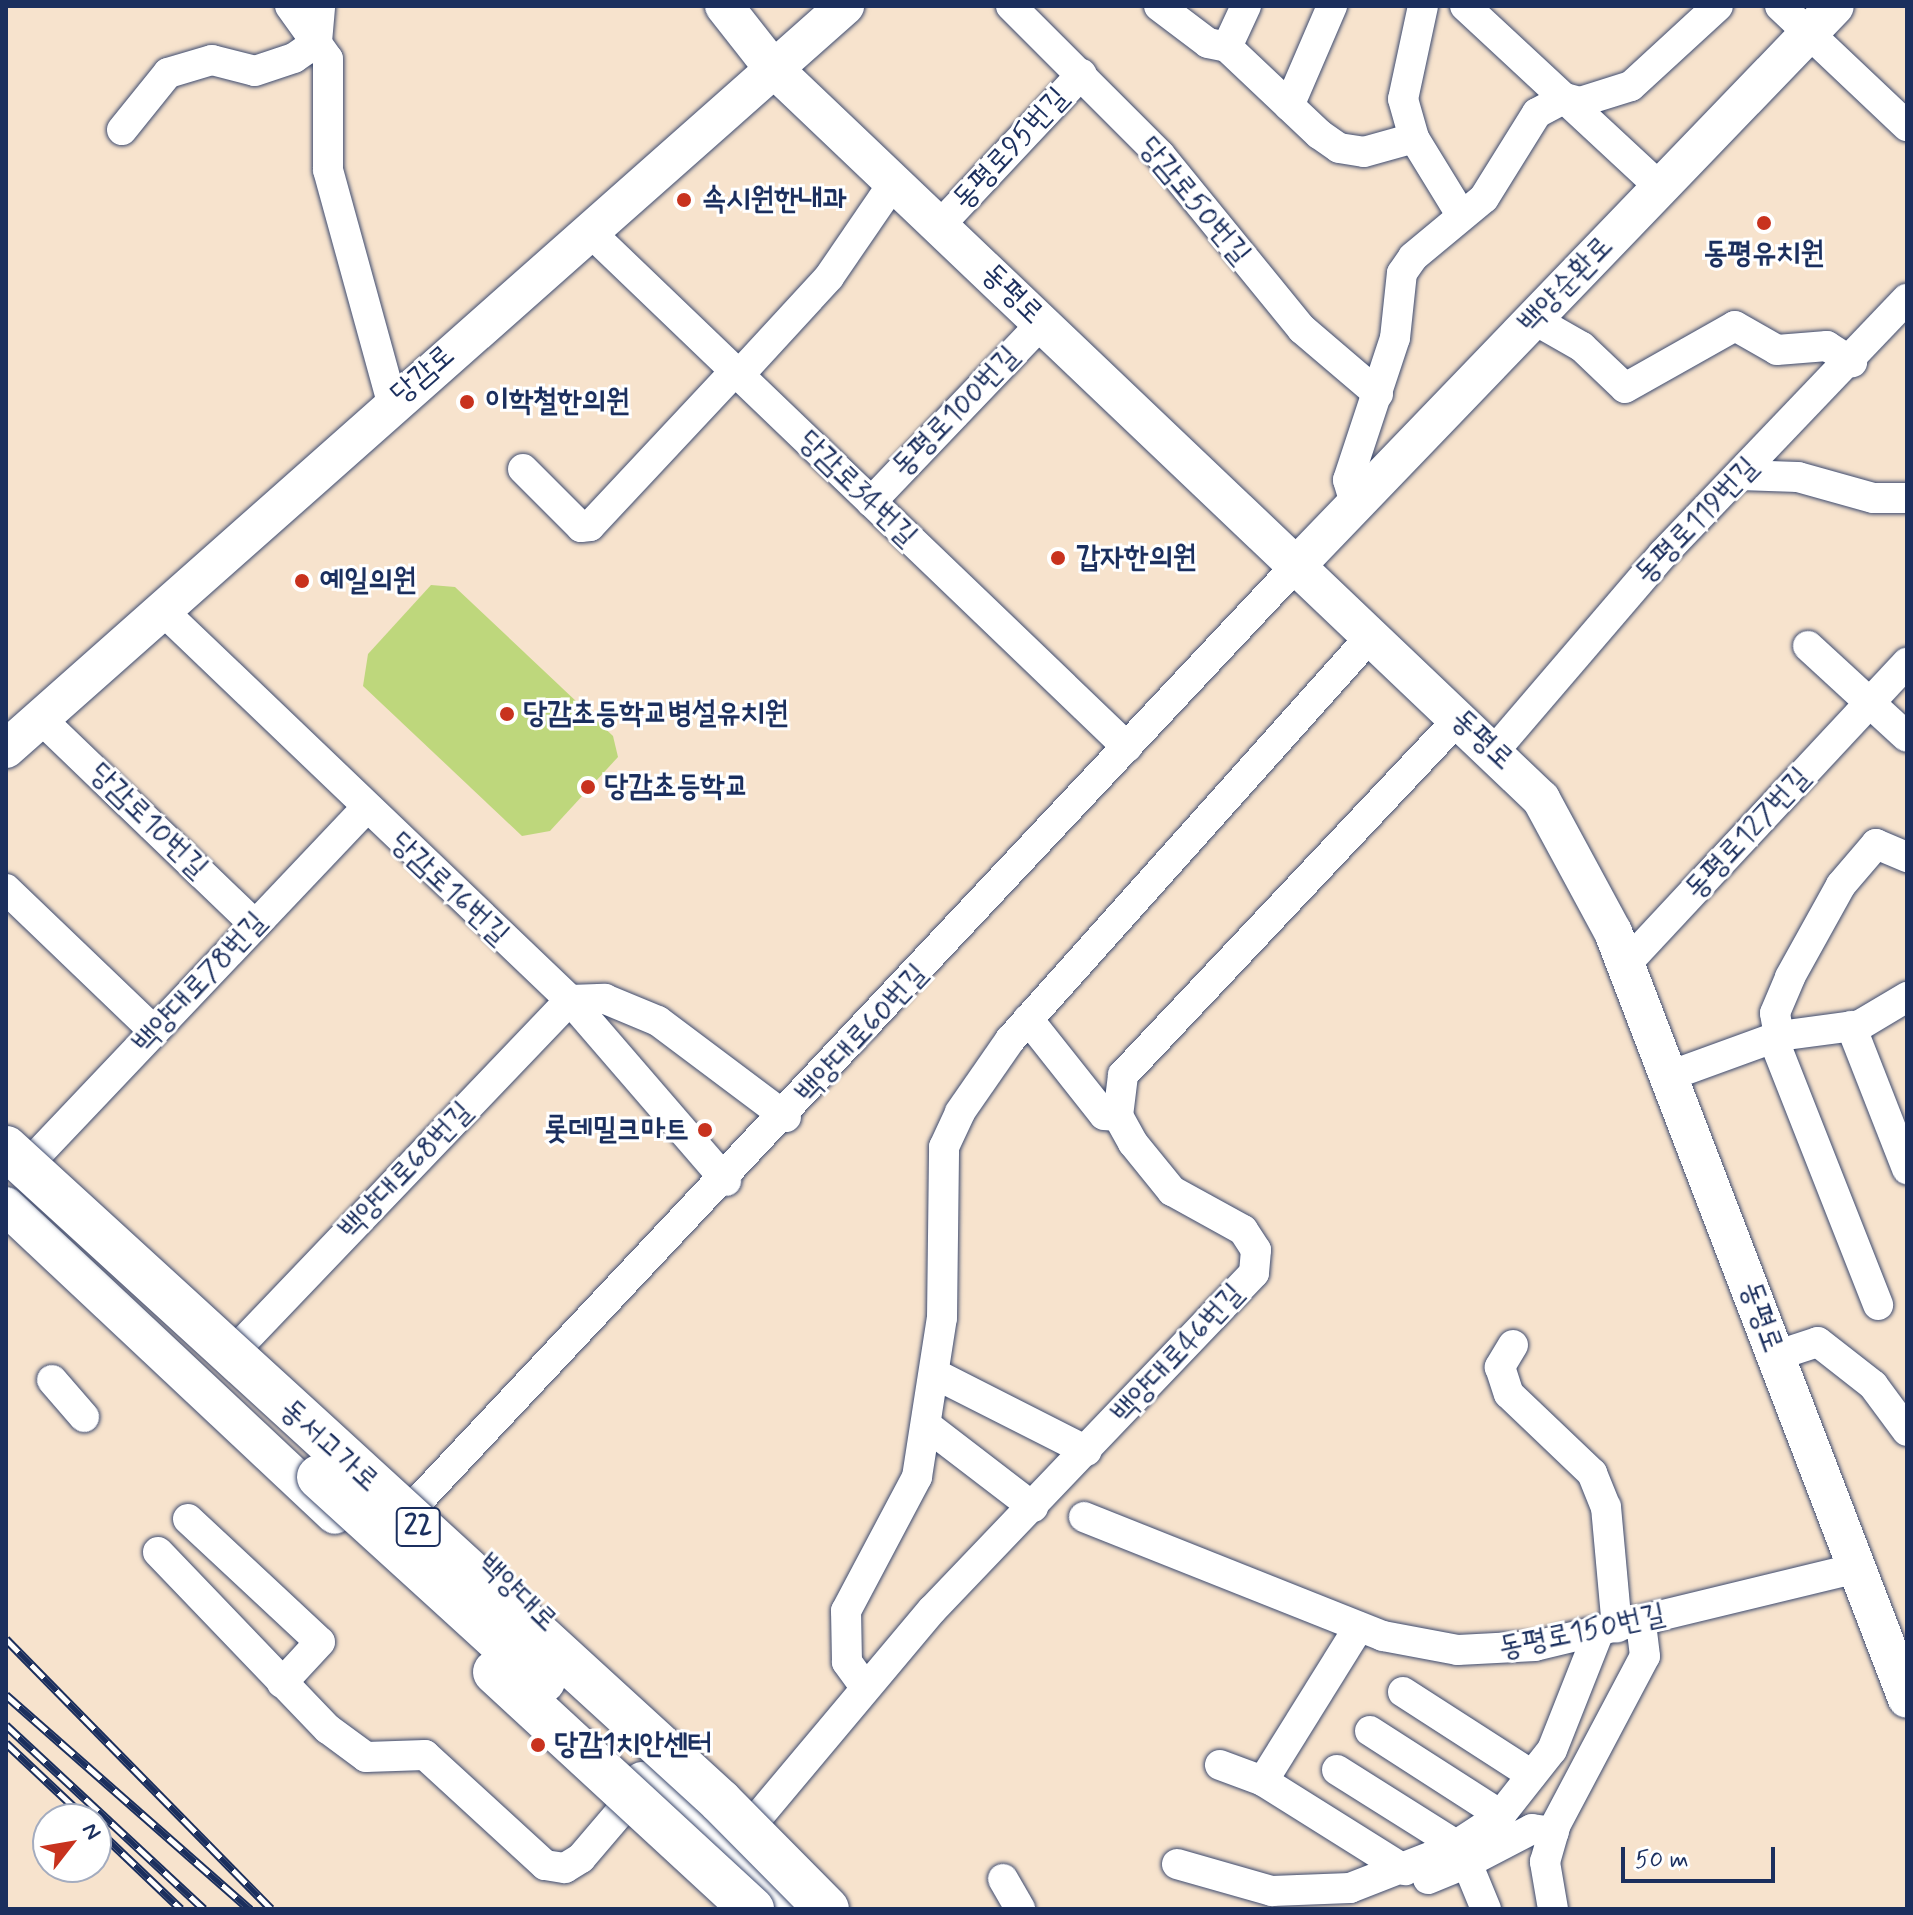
<!DOCTYPE html>
<meta charset="utf-8">
<style>
body{margin:0}
#map{position:relative;width:1913px;height:1915px;overflow:hidden;background:#f7e3cd;font-family:Mynerve,"Poor Story",sans-serif}
div>[style]{position:absolute}
.green>*{inset:0;background:#bed77c}
.roads{filter:drop-shadow(0 0 2px #3c4a6f) drop-shadow(0 0 2px #3c4a6f)}
.minor>*{height:30px;margin:-15px;padding:0 15px;transform-origin:15px;border-radius:15px;background:#fff}
.major>*{height:38px;margin:-19px;padding:0 19px;transform-origin:19px;border-radius:19px;background:#fff}
.rail>*{height:9px;margin-top:-4.5px;transform-origin:0;background:repeating-linear-gradient(90deg,#fff 0 18px,#1b2f5e 0 36px);box-sizing:border-box;border-block:2px solid #1b2f5e}
.bridges{filter:drop-shadow(0 0 2px #3c4a6f) drop-shadow(0 0 2px #3c4a6f)}
.highway-bridge>*{height:44px;margin:-22px;padding:0 22px;transform-origin:22px;border-radius:22px;background:#fff}
.dots>*{width:22px;height:22px;translate:-50% -50%;box-sizing:border-box;border:4px solid #fff;border-radius:50%}
span{translate:-50% -50%;white-space:nowrap;text-align:center;line-height:1.15;-webkit-text-stroke:6px #fff;paint-order:stroke}
.shield-label span{padding:2px 6px;background:#fff;border:2px solid;border-radius:6px;-webkit-text-stroke-width:0}
.shield-label{font-size:28px;color:#1b2f5e;font-weight:700}
.street-label{font-size:30px;color:#1b2f5e}
.poi-label{font-size:30px;color:#1b2f5e;font-weight:700}
.left{translate:0 -50%;text-align:left}
.right{translate:-100% -50%;text-align:right}
.frame{position:absolute;inset:0;border:8px solid #1b2f5e;pointer-events:none}
.north{position:absolute;left:32px;top:1803px;width:80px;height:80px;box-sizing:border-box;background:#fff;border:2px solid #a4acbf;border-radius:50%;rotate:59deg;font-size:22px;font-weight:700;line-height:32px;text-align:center;color:#1b2f5e}
.north::after{content:'';display:block;margin:auto;width:28px;height:36px;background:#c8321e;clip-path:polygon(50% 0,100% 100%,50% 72%,0 100%)}
.scale{position:absolute;left:1621px;top:1847px;width:154px;height:36px;box-sizing:border-box;border:4px solid #1b2f5e;border-top:0;padding-left:10px;font-size:24px;line-height:28px;white-space:nowrap;color:#1b2f5e;-webkit-text-stroke:6px #fff;paint-order:stroke}
</style>
<div id="map">
<div class="green">
<div style="clip-path:polygon(431px 585px,455px 587px,613px 736px,618px 757px,550px 831px,522px 836px,363px 686px,368px 654px)"></div>
</div>
<div class="roads">
<div class="minor">
<div style="left:290px;top:6px;width:65px;rotate:54.4deg"></div>
<div style="left:328px;top:59px;width:111px;rotate:90deg"></div>
<div style="left:328px;top:170px;width:241px;rotate:74.6deg"></div>
<div style="left:1011px;top:6px;width:211px;rotate:45deg"></div>
<div style="left:1160px;top:155px;width:225px;rotate:50.8deg"></div>
<div style="left:1302px;top:329px;width:100px;rotate:40.5deg"></div>
<div style="left:1159px;top:6px;width:61px;rotate:37.1deg"></div>
<div style="left:1208px;top:43px;width:19px;rotate:12deg"></div>
<div style="left:1246px;top:6px;width:45px;rotate:114.9deg"></div>
<div style="left:1227px;top:47px;width:127px;rotate:43.4deg"></div>
<div style="left:1319px;top:134px;width:24px;rotate:35deg"></div>
<div style="left:1339px;top:148px;width:25px;rotate:9deg"></div>
<div style="left:1364px;top:152px;width:52px;rotate:-15.6deg"></div>
<div style="left:1423px;top:6px;width:95px;rotate:102.1deg"></div>
<div style="left:1403px;top:99px;width:41px;rotate:74.2deg"></div>
<div style="left:1414px;top:138px;width:88px;rotate:58.5deg"></div>
<div style="left:1465px;top:6px;width:266px;rotate:42.9deg"></div>
<div style="left:1780px;top:6px;width:175px;rotate:43.4deg"></div>
<div style="left:1289px;top:106px;width:109px;rotate:-66.7deg"></div>
<div style="left:122px;top:130px;width:73px;rotate:-51.1deg"></div>
<div style="left:168px;top:73px;width:46px;rotate:-16.5deg"></div>
<div style="left:212px;top:60px;width:44px;rotate:14.3deg"></div>
<div style="left:255px;top:71px;width:41px;rotate:-18.4deg"></div>
<div style="left:294px;top:58px;width:28px;rotate:-35deg"></div>
<div style="left:317px;top:42px;width:36px;rotate:-85deg"></div>
<div style="left:940px;top:225px;width:207px;rotate:-46.8deg"></div>
<div style="left:588px;top:230px;width:747px;rotate:43.81deg"></div>
<div style="left:1533px;top:319px;width:56px;rotate:29.7deg"></div>
<div style="left:1582px;top:347px;width:59px;rotate:43.6deg"></div>
<div style="left:1625px;top:388px;width:126px;rotate:-29.4deg"></div>
<div style="left:1735px;top:326px;width:48px;rotate:29.7deg"></div>
<div style="left:1777px;top:350px;width:50px;rotate:-4.6deg"></div>
<div style="left:1827px;top:346px;width:30px;rotate:33deg"></div>
<div style="left:739px;top:375px;width:133px;rotate:-47.4deg"></div>
<div style="left:829px;top:277px;width:115px;rotate:-55.6deg"></div>
<div style="left:523px;top:469px;width:82px;rotate:45deg"></div>
<div style="left:581px;top:527px;width:9px;rotate:-6deg"></div>
<div style="left:590px;top:526px;width:212px;rotate:-46.9deg"></div>
<div style="left:1740px;top:475px;width:58px;rotate:2deg"></div>
<div style="left:1798px;top:477px;width:78px;rotate:15.6deg"></div>
<div style="left:1873px;top:498px;width:34px"></div>
<div style="left:871px;top:502px;width:248px;rotate:-46.3deg"></div>
<div style="left:1355px;top:503px;width:24px;rotate:-107deg"></div>
<div style="left:1348px;top:480px;width:150px;rotate:-71.7deg"></div>
<div style="left:1395px;top:338px;width:65px;rotate:-83.9deg"></div>
<div style="left:1402px;top:273px;width:19px;rotate:-55deg"></div>
<div style="left:1413px;top:257px;width:92px;rotate:-39.7deg"></div>
<div style="left:1484px;top:198px;width:100px;rotate:-58.1deg"></div>
<div style="left:1537px;top:113px;width:32px;rotate:-28deg"></div>
<div style="left:1565px;top:98px;width:16px;rotate:15deg"></div>
<div style="left:1580px;top:102px;width:53px;rotate:-17.4deg"></div>
<div style="left:1631px;top:86px;width:118px;rotate:-42.6deg"></div>
<div style="left:160px;top:608px;width:567px;rotate:43.71deg"></div>
<div style="left:570px;top:1000px;width:239px;rotate:49.2deg"></div>
<div style="left:1808px;top:646px;width:134px;rotate:42.6deg"></div>
<div style="left:40px;top:718px;width:298px;rotate:43.9deg"></div>
<div style="left:1495px;top:750px;width:258px;rotate:-49.4deg"></div>
<div style="left:1663px;top:554px;width:353px;rotate:-46.3deg"></div>
<div style="left:6px;top:889px;width:205px;rotate:43.8deg"></div>
<div style="left:1626px;top:964px;width:412px;rotate:-47deg"></div>
<div style="left:1028px;top:1019px;width:122px;rotate:51.6deg"></div>
<div style="left:1104px;top:1115px;width:14px;rotate:4deg"></div>
<div style="left:1851px;top:1026px;width:154px;rotate:68.6deg"></div>
<div style="left:1779px;top:1036px;width:23px;rotate:-100deg"></div>
<div style="left:1775px;top:1013px;width:39px;rotate:-67deg"></div>
<div style="left:1790px;top:977px;width:105px;rotate:-61deg"></div>
<div style="left:1841px;top:885px;width:54px;rotate:-49.5deg"></div>
<div style="left:1876px;top:844px;width:34px;rotate:23deg"></div>
<div style="left:1773px;top:1038px;width:287px;rotate:68.5deg"></div>
<div style="left:1669px;top:1076px;width:117px;rotate:-20deg"></div>
<div style="left:1779px;top:1036px;width:82px;rotate:-7.7deg"></div>
<div style="left:1860px;top:1025px;width:55px;rotate:-30.8deg"></div>
<div style="left:37px;top:1155px;width:474px;rotate:-46.5deg"></div>
<div style="left:243px;top:1342px;width:473px;rotate:-46.3deg"></div>
<div style="left:570px;top:1000px;width:35px;rotate:-2deg"></div>
<div style="left:605px;top:999px;width:57px;rotate:22.5deg"></div>
<div style="left:658px;top:1021px;width:160px;rotate:36.9deg"></div>
<div style="left:1513px;top:1345px;width:26px;rotate:121deg"></div>
<div style="left:1500px;top:1367px;width:28px;rotate:72deg"></div>
<div style="left:1509px;top:1394px;width:115px;rotate:43.6deg"></div>
<div style="left:1592px;top:1473px;width:37px;rotate:68deg"></div>
<div style="left:1606px;top:1507px;width:121px;rotate:84.8deg"></div>
<div style="left:1775px;top:1356px;width:45px;rotate:-18deg"></div>
<div style="left:1818px;top:1342px;width:70px;rotate:38deg"></div>
<div style="left:1873px;top:1385px;width:57px;rotate:53.5deg"></div>
<div style="left:935px;top:1374px;width:170px;rotate:26.9deg"></div>
<div style="left:52px;top:1380px;width:49px;rotate:49.1deg"></div>
<div style="left:926px;top:1425px;width:135px;rotate:37.5deg"></div>
<div style="left:1084px;top:1517px;width:322px;rotate:21.7deg"></div>
<div style="left:1383px;top:1636px;width:76px;rotate:10.6deg"></div>
<div style="left:1458px;top:1650px;width:77px;rotate:-3deg"></div>
<div style="left:1535px;top:1646px;width:332px;rotate:-13.6deg"></div>
<div style="left:188px;top:1519px;width:180px;rotate:43deg"></div>
<div style="left:320px;top:1642px;width:56px;rotate:132.8deg"></div>
<div style="left:393px;top:1528px;width:1322px;rotate:-46.81deg"></div>
<div style="left:158px;top:1552px;width:245px;rotate:46.2deg"></div>
<div style="left:328px;top:1729px;width:47px;rotate:36.4deg"></div>
<div style="left:366px;top:1757px;width:59px;rotate:-1.9deg"></div>
<div style="left:425px;top:1755px;width:163px;rotate:42.5deg"></div>
<div style="left:545px;top:1865px;width:20px;rotate:9deg"></div>
<div style="left:565px;top:1868px;width:19px;rotate:-32deg"></div>
<div style="left:581px;top:1858px;width:89px;rotate:-49.5deg"></div>
<div style="left:865px;top:1687px;width:31px;rotate:-126deg"></div>
<div style="left:847px;top:1662px;width:51px;rotate:-91.1deg"></div>
<div style="left:846px;top:1611px;width:152px;rotate:-62.1deg"></div>
<div style="left:917px;top:1477px;width:161px;rotate:-81.1deg"></div>
<div style="left:942px;top:1318px;width:171px;rotate:-89.3deg"></div>
<div style="left:944px;top:1147px;width:38px;rotate:-65deg"></div>
<div style="left:960px;top:1112px;width:88px;rotate:-55.2deg"></div>
<div style="left:1010px;top:1040px;width:542px;rotate:-48.22deg"></div>
<div style="left:1403px;top:1692px;width:153px;rotate:32.8deg"></div>
<div style="left:1370px;top:1731px;width:156px;rotate:32.7deg"></div>
<div style="left:1220px;top:1765px;width:46px;rotate:20.4deg"></div>
<div style="left:1263px;top:1781px;width:168px;rotate:32.1deg"></div>
<div style="left:1337px;top:1770px;width:141px;rotate:32.2deg"></div>
<div style="left:1263px;top:1781px;width:181px;rotate:-58.1deg"></div>
<div style="left:759px;top:1816px;width:269px;rotate:-50deg"></div>
<div style="left:932px;top:1610px;width:466px;rotate:-46.3deg"></div>
<div style="left:1254px;top:1273px;width:23px;rotate:-85deg"></div>
<div style="left:1256px;top:1250px;width:24px;rotate:-123deg"></div>
<div style="left:1243px;top:1230px;width:81px;rotate:-151.2deg"></div>
<div style="left:1172px;top:1191px;width:62px;rotate:-129.1deg"></div>
<div style="left:1133px;top:1143px;width:31px;rotate:-119deg"></div>
<div style="left:1118px;top:1116px;width:41px;rotate:-83deg"></div>
<div style="left:1123px;top:1075px;width:490px;rotate:-46.7deg"></div>
<div style="left:1469px;top:1862px;width:71px;rotate:-27.6deg"></div>
<div style="left:1532px;top:1829px;width:22px;rotate:8deg"></div>
<div style="left:1177px;top:1864px;width:99px;rotate:15.9deg"></div>
<div style="left:1272px;top:1891px;width:78px;rotate:-2.2deg"></div>
<div style="left:1350px;top:1888px;width:107px;rotate:-21.3deg"></div>
<div style="left:1450px;top:1849px;width:59px;rotate:-33.1deg"></div>
<div style="left:1499px;top:1817px;width:85px;rotate:-51.7deg"></div>
<div style="left:1552px;top:1750px;width:128px;rotate:-68.4deg"></div>
<div style="left:1003px;top:1879px;width:34px;rotate:60deg"></div>
<div style="left:1428px;top:1879px;width:42px;rotate:-22.3deg"></div>
<div style="left:1467px;top:1863px;width:50px;rotate:67.6deg"></div>
<div style="left:1553px;top:1909px;width:48px;rotate:-99.7deg"></div>
<div style="left:1545px;top:1862px;width:37px;rotate:-74deg"></div>
<div style="left:1555px;top:1826px;width:192px;rotate:-62.1deg"></div>
<div style="left:1645px;top:1656px;width:35px;rotate:-97deg"></div>
</div>
<div class="major">
<div style="left:724px;top:6px;width:78px;rotate:51.8deg"></div>
<div style="left:772px;top:67px;width:1062px;rotate:43.59deg"></div>
<div style="left:1541px;top:799px;width:151px;rotate:61.6deg"></div>
<div style="left:1613px;top:932px;width:821px;rotate:69.03deg"></div>
<div style="left:1298px;top:564px;width:774px;rotate:-46.1deg"></div>
<div style="left:6px;top:749px;width:1121px;rotate:-41.53deg"></div>
<div style="left:6px;top:1206px;width:451px;rotate:43.2deg"></div>
<div style="left:642px;top:1781px;width:107px;rotate:39.7deg"></div>
<div style="left:724px;top:1849px;width:82px;rotate:47deg"></div>
</div>
</div>
<div class="rail">
<div style="left:6px;top:1639px;width:378px;rotate:45.5deg"></div>
<div style="left:6px;top:1695px;width:325px;rotate:41.3deg"></div>
<div style="left:6px;top:1725px;width:270px;rotate:42.9deg"></div>
<div style="left:6px;top:1743px;width:111px;rotate:43.2deg"></div>
<div style="left:96px;top:1828px;width:117px;rotate:43.6deg"></div>
</div>
<div class="bridges">
<div class="highway-bridge">
<div style="left:6px;top:1148px;width:968px;rotate:42.44deg"></div>
<div style="left:720px;top:1801px;width:152px;rotate:45.3deg"></div>
<div style="left:319px;top:1477px;width:303px;rotate:42.3deg"></div>
<div style="left:495px;top:1672px;width:350px;rotate:42.7deg"></div>
</div>
</div>
<div class="dots">
<div style="left:684px;top:200px;background:#c8321e"></div>
<div style="left:1764px;top:223px;background:#c8321e"></div>
<div style="left:467px;top:402px;background:#c8321e"></div>
<div style="left:1058px;top:558px;background:#c8321e"></div>
<div style="left:302px;top:581px;background:#c8321e"></div>
<div style="left:507px;top:714px;background:#c8321e"></div>
<div style="left:588px;top:787px;background:#c8321e"></div>
<div style="left:705px;top:1130px;background:#c8321e"></div>
<div style="left:538px;top:1745px;background:#c8321e"></div>
</div>
<div class="shield-label">
<span style="left:418px;top:1527px">22</span>
</div>
<div class="street-label">
<span style="left:1011px;top:149px;rotate:-47deg">동평로95번길</span>
<span style="left:1194px;top:201px;rotate:50deg">당감로50번길</span>
<span style="left:1566px;top:285px;rotate:-46deg">백양순환로</span>
<span style="left:1012px;top:294px;rotate:44deg">동평로</span>
<span style="left:423px;top:375px;rotate:-41deg">당감로</span>
<span style="left:956px;top:412px;rotate:-46deg">동평로100번길</span>
<span style="left:857px;top:489px;rotate:44deg">당감로34번길</span>
<span style="left:1697px;top:521px;rotate:-46deg">동평로119번길</span>
<span style="left:1482px;top:740px;rotate:43deg">동평로</span>
<span style="left:148px;top:821px;rotate:44deg">당감로10번길</span>
<span style="left:1748px;top:834px;rotate:-47deg">동평로127번길</span>
<span style="left:449px;top:889px;rotate:43deg">당감로16번길</span>
<span style="left:200px;top:983px;rotate:-47deg">백양대로78번길</span>
<span style="left:862px;top:1034px;rotate:-47deg">백양대로60번길</span>
<span style="left:406px;top:1171px;rotate:-46deg">백양대로68번길</span>
<span style="left:1761px;top:1317px;rotate:70deg">동평로</span>
<span style="left:1178px;top:1354px;rotate:-47deg">백양대로46번길</span>
<span style="left:329px;top:1446px;rotate:42deg">동서고가로</span>
<span style="left:517px;top:1593px;rotate:44deg">백양대로</span>
<span style="left:1582px;top:1632px;rotate:-12deg">동평로150번길</span>
</div>
<div class="poi-label">
<span class="left" style="left:702px;top:200px">속시원한내과</span>
<span style="left:1764px;top:254px">동평유치원</span>
<span class="left" style="left:485px;top:402px">이학철한의원</span>
<span class="left" style="left:1076px;top:558px">갑자한의원</span>
<span class="left" style="left:320px;top:581px">예일의원</span>
<span class="left" style="left:523px;top:714px">당감초등학교병설유치원</span>
<span class="left" style="left:604px;top:787px">당감초등학교</span>
<span class="right" style="left:689px;top:1130px">롯데밀크마트</span>
<span class="left" style="left:554px;top:1745px">당감1치안센터</span>
</div>
<div class="frame"></div>
<div class="north">N</div>
<div class="scale">50 m</div>
</div>
